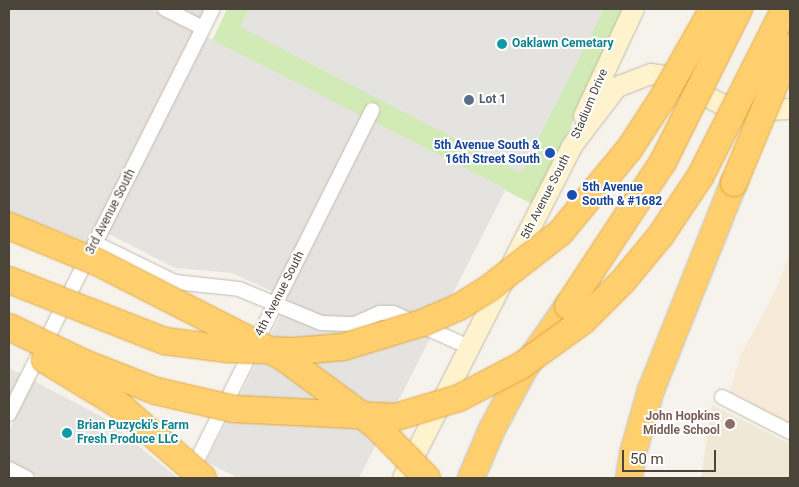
<!DOCTYPE html>
<style>
body{margin:0}
#map{position:relative;width:799px;height:487px;overflow:hidden;background:#f6f3ec;font-family:Roboto,sans-serif}
div>[style]{position:absolute}
.commercial>*{inset:0;background:#f7ead8}
.industrial>*{inset:0;background:#e6e2dd}
.education>*{inset:0;background:#efe8d6}
.green>*{inset:0;background:#d2eab5}
.parking>*{inset:0;background:#e5e3e0}
.roads{filter:drop-shadow(0 0 1px #c2bbae) drop-shadow(0 0 1px #c2bbae)}
.street>*{height:14px;margin:-7px;padding:0 7px;transform-origin:7px;border-radius:7px;background:#fff}
.secondary>*{height:20px;margin:-10px;padding:0 10px;transform-origin:10px;border-radius:10px;background:#fff3cd}
.highway>*{height:26px;margin:-13px;padding:0 13px;transform-origin:13px;border-radius:13px;background:#ffcf6e}
.bridges{filter:drop-shadow(0 0 1px #e0a43c) drop-shadow(0 0 1px #e0a43c)}
.highway-bridge>*{height:26px;margin:-13px;padding:0 13px;transform-origin:13px;border-radius:13px;background:#ffcf6e}
.dots>*{width:14px;height:14px;translate:-50% -50%;box-sizing:border-box;border:2px solid #fff;border-radius:50%}
span{translate:-50% -50%;white-space:nowrap;text-align:center;line-height:1.15;-webkit-text-stroke:4px #fff;paint-order:stroke}
.culture-label{font-size:12px;color:#0d838f;font-weight:700}
.left{translate:0 -50%;text-align:left}
.service-label{font-size:12px;color:#4e5e75;font-weight:700}
.street-label{font-size:12px;color:#4b4439}
.transit-label{font-size:12px;color:#164399;font-weight:700}
.right{translate:-100% -50%;text-align:right}
.education-label{font-size:12px;color:#785e54;font-weight:700}
.frame{position:absolute;inset:0;border:10px solid #4b4439;pointer-events:none}
.scale{position:absolute;left:622px;top:450px;width:94px;height:22px;box-sizing:border-box;border:2px solid #4b4439;border-top:0;padding-left:6px;font-size:15px;line-height:18px;white-space:nowrap;color:#4b4439;-webkit-text-stroke:4px #fff;paint-order:stroke}
</style>
<div id="map">
<div class="commercial">
<div style="clip-path:polygon(789px 256px,790px 256px,790px 424px,729px 393px,741px 354px,774px 294px)"></div>
</div>
<div class="industrial">
<div style="clip-path:polygon(9px 9px,151px 9px,194px 30px,88px 242px,9px 212px)"></div>
<div style="clip-path:polygon(180px 9px,205px 9px,200px 19px)"></div>
<div style="clip-path:polygon(9px 368px,21px 374px,9px 398px)"></div>
<div style="clip-path:polygon(34px 381px,104px 418px,178px 478px,41px 478px,9px 462px,9px 431px)"></div>
</div>
<div class="education">
<div style="clip-path:polygon(712px 405px,790px 444px,790px 478px,701px 478px)"></div>
</div>
<div class="green">
<div style="clip-path:polygon(227px 9px,626px 9px,534px 205px,374px 123px,381px 108px,369px 101px,361px 117px,212px 41px)"></div>
</div>
<div class="parking">
<div style="clip-path:polygon(249px 9px,604px 9px,521px 173px,240px 27px)"></div>
<div style="clip-path:polygon(207px 37px,506px 189px,359px 478px,239px 478px,206px 462px,289px 299px,232px 273px,175px 268px,107px 233px)"></div>
</div>
<div class="roads">
<div class="street">
<div style="left:165px;top:9px;width:42px;rotate:26.6deg"></div>
<div style="left:95px;top:243px;width:89px;rotate:26deg"></div>
<div style="left:175px;top:282px;width:64px;rotate:6.2deg"></div>
<div style="left:239px;top:289px;width:89px;rotate:22.5deg"></div>
<div style="left:321px;top:323px;width:34px;rotate:2deg"></div>
<div style="left:355px;top:324px;width:27px;rotate:-24deg"></div>
<div style="left:380px;top:313px;width:13px"></div>
<div style="left:393px;top:313px;width:83px;rotate:24.1deg"></div>
<div style="left:722px;top:397px;width:76px;rotate:27.2deg"></div>
<div style="left:9px;top:414px;width:453px;rotate:-63.3deg"></div>
<div style="left:9px;top:469px;width:20px;rotate:27deg"></div>
<div style="left:190px;top:474px;width:407px;rotate:-63.4deg"></div>
</div>
<div class="secondary">
<div style="left:584px;top:116px;width:118px;rotate:-65deg"></div>
<div style="left:403px;top:478px;width:373px;rotate:-63deg"></div>
<div style="left:572px;top:146px;width:74px;rotate:-52.7deg"></div>
<div style="left:617px;top:87px;width:36px;rotate:-21deg"></div>
<div style="left:651px;top:74px;width:15px;rotate:8deg"></div>
<div style="left:666px;top:76px;width:68px;rotate:26.9deg"></div>
<div style="left:727px;top:107px;width:16px;rotate:14deg"></div>
<div style="left:743px;top:111px;width:47px;rotate:-2.4deg"></div>
</div>
<div class="highway">
<div style="left:471px;top:478px;width:53px;rotate:-66.8deg"></div>
<div style="left:492px;top:429px;width:68px;rotate:-61.9deg"></div>
<div style="left:524px;top:369px;width:77px;rotate:-55.1deg"></div>
<div style="left:629px;top:478px;width:25px;rotate:-81deg"></div>
<div style="left:633px;top:453px;width:66px;rotate:-74.1deg"></div>
<div style="left:651px;top:390px;width:223px;rotate:-68.2deg"></div>
</div>
</div>
<div class="bridges">
<div class="highway-bridge">
<div style="left:734px;top:183px;width:147px;rotate:-67.6deg"></div>
<div style="left:9px;top:226px;width:97px;rotate:22.3deg"></div>
<div style="left:99px;top:263px;width:207px;rotate:27.1deg"></div>
<div style="left:283px;top:357px;width:114px;rotate:36.5deg"></div>
<div style="left:375px;top:425px;width:74px;rotate:45.5deg"></div>
<div style="left:9px;top:280px;width:168px;rotate:21.4deg"></div>
<div style="left:165px;top:341px;width:63px;rotate:7.4deg"></div>
<div style="left:227px;top:349px;width:68px;rotate:1.7deg"></div>
<div style="left:295px;top:351px;width:48px;rotate:-4.8deg"></div>
<div style="left:343px;top:347px;width:83px;rotate:-16.9deg"></div>
<div style="left:422px;top:323px;width:40px;rotate:-23.4deg"></div>
<div style="left:459px;top:307px;width:34px;rotate:-32deg"></div>
<div style="left:488px;top:289px;width:91px;rotate:-37.9deg"></div>
<div style="left:560px;top:233px;width:110px;rotate:-50.5deg"></div>
<div style="left:630px;top:148px;width:59px;rotate:-56.9deg"></div>
<div style="left:662px;top:99px;width:103px;rotate:-60.5deg"></div>
<div style="left:568px;top:306px;width:173px;rotate:-56.6deg"></div>
<div style="left:663px;top:162px;width:171px;rotate:-63.6deg"></div>
<div style="left:9px;top:327px;width:81px;rotate:25.6deg"></div>
<div style="left:82px;top:362px;width:79px;rotate:21.4deg"></div>
<div style="left:156px;top:391px;width:80px;rotate:13deg"></div>
<div style="left:234px;top:409px;width:162px;rotate:2.8deg"></div>
<div style="left:396px;top:417px;width:66px;rotate:-16.8deg"></div>
<div style="left:459px;top:398px;width:71px;rotate:-27.6deg"></div>
<div style="left:522px;top:365px;width:75px;rotate:-35.8deg"></div>
<div style="left:583px;top:321px;width:57px;rotate:-45deg"></div>
<div style="left:623px;top:281px;width:60px;rotate:-50.4deg"></div>
<div style="left:661px;top:235px;width:70px;rotate:-56.1deg"></div>
<div style="left:700px;top:177px;width:188px;rotate:-63.2deg"></div>
<div style="left:45px;top:360px;width:87px;rotate:31.3deg"></div>
<div style="left:119px;top:405px;width:111px;rotate:41deg"></div>
</div>
</div>
<div class="dots">
<div style="left:502px;top:44px;background:#0f9aa8"></div>
<div style="left:469px;top:100px;background:#5c6f8a"></div>
<div style="left:550px;top:153px;background:#1a4fb4"></div>
<div style="left:572px;top:195px;background:#1a4fb4"></div>
<div style="left:730px;top:424px;background:#8d6e63"></div>
<div style="left:67px;top:433px;background:#0f9aa8"></div>
</div>
<div class="culture-label">
<span class="left" style="left:512px;top:44px">Oaklawn Cemetary</span>
<span class="left" style="left:77px;top:433px">Brian Puzycki's Farm<br>Fresh Produce LLC</span>
</div>
<div class="service-label">
<span class="left" style="left:479px;top:100px">Lot 1</span>
</div>
<div class="street-label">
<span style="left:590px;top:104px;rotate:-67deg">Stadium Drive</span>
<span style="left:546px;top:197px;rotate:-63deg">5th Avenue South</span>
<span style="left:111px;top:212px;rotate:-63deg">3rd Avenue South</span>
<span style="left:280px;top:294px;rotate:-63deg">4th Avenue South</span>
</div>
<div class="transit-label">
<span class="right" style="left:540px;top:153px">5th Avenue South &amp;<br>16th Street South</span>
<span class="left" style="left:582px;top:195px">5th Avenue<br>South &amp; #1682</span>
</div>
<div class="education-label">
<span class="right" style="left:720px;top:424px">John Hopkins<br>Middle School</span>
</div>
<div class="frame"></div>
<div class="scale">50 m</div>
</div>
